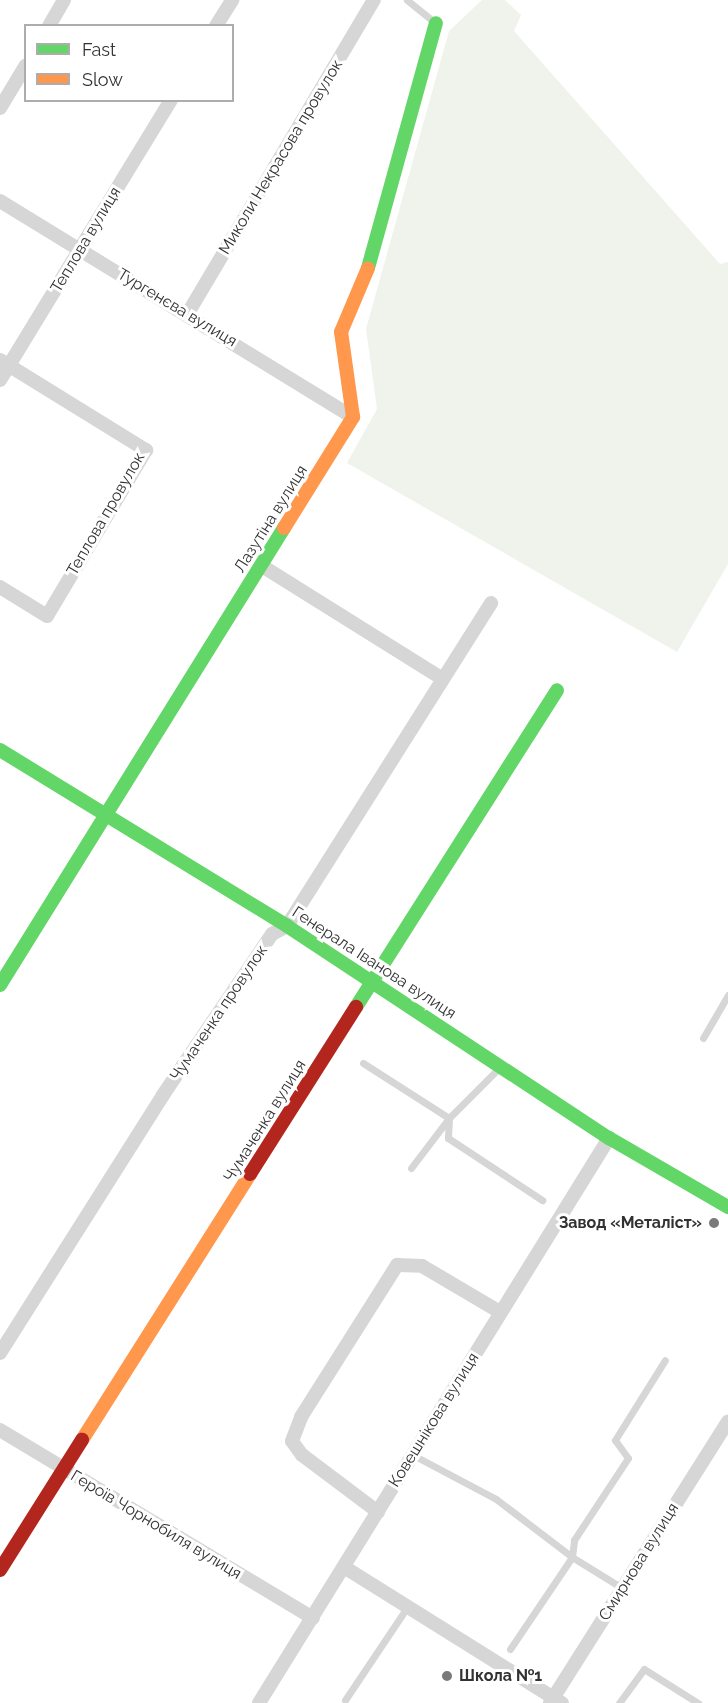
<!DOCTYPE html>
<meta charset="utf-8">
<style>
body{margin:0}
#map{position:relative;width:728px;height:1703px;overflow:hidden;background:#fff;font-family:Raleway,sans-serif}
div>[style]{position:absolute}
.green>*{inset:0;background:#f0f3ec}
.lane>*{height:7px;margin:-3.5px;padding:0 3.5px;transform-origin:3.5px;border-radius:3.5px;background:#d6d6d6}
.street>*{height:14px;margin:-7px;padding:0 7px;transform-origin:7px;border-radius:7px;background:#d6d6d6}
.fast>*{height:14px;margin:-7px;padding:0 7px;transform-origin:7px;border-radius:7px;background:#63d668}
.slow>*{height:14px;margin:-7px;padding:0 7px;transform-origin:7px;border-radius:7px;background:#ff974d}
.jam>*{height:14px;margin:-7px;padding:0 7px;transform-origin:7px;border-radius:7px;background:#b3261e}
.dots>*{width:16px;height:16px;translate:-50% -50%;box-sizing:border-box;border:3px solid #fff;border-radius:50%}
span{translate:-50% -50%;white-space:nowrap;text-align:center;line-height:1.15;-webkit-text-stroke:6px #fff;paint-order:stroke}
.street-label{font-size:16px;color:#323232}
.poi-label{font-size:16px;color:#323232;font-weight:700}
.right{translate:-100% -50%;text-align:right}
.left{translate:0 -50%;text-align:left}
.legend{position:absolute;left:24px;top:24px;width:210px;height:78px;box-sizing:border-box;background:#fff;border:2px solid #adadad;margin:0;padding:8px 10px;list-style:none;font-size:18px;color:#323232}
.legend li{display:flex;align-items:center;gap:12px;height:30px}
.legend b{width:30px;border:2px solid #adadad}
</style>
<div id="map">
<div class="green">
<div style="clip-path:polygon(482px 0,505px 0,521px 15px,514px 31px,720px 264px,728px 262px,728px 564px,677px 652px,347px 463px,377px 409px,366px 329px,449px 31px)"></div>
</div>
<div class="lane">
<div style="left:407px;top:0;width:35px;rotate:39deg"></div>
<div style="left:703px;top:1038px;width:50px;rotate:-59.8deg"></div>
<div style="left:363px;top:1063px;width:102px;rotate:32.6deg"></div>
<div style="left:449px;top:1118px;width:71px;rotate:-45deg"></div>
<div style="left:449px;top:1118px;width:20px;rotate:93deg"></div>
<div style="left:448px;top:1138px;width:113px;rotate:33.4deg"></div>
<div style="left:411px;top:1168px;width:63px;rotate:-52.8deg"></div>
<div style="left:413px;top:1455px;width:94px;rotate:27.9deg"></div>
<div style="left:496px;top:1499px;width:96px;rotate:37.3deg"></div>
<div style="left:572px;top:1557px;width:17px;rotate:-83deg"></div>
<div style="left:574px;top:1540px;width:98px;rotate:-56.6deg"></div>
<div style="left:628px;top:1458px;width:22px;rotate:-126deg"></div>
<div style="left:615px;top:1440px;width:94px;rotate:-58deg"></div>
<div style="left:510px;top:1649px;width:111px;rotate:-56deg"></div>
<div style="left:572px;top:1557px;width:59px;rotate:31.8deg"></div>
<div style="left:345px;top:1700px;width:113px;rotate:-56.2deg"></div>
<div style="left:619px;top:1703px;width:42px;rotate:-53.7deg"></div>
<div style="left:644px;top:1669px;width:64px;rotate:32.2deg"></div>
</div>
<div class="street">
<div style="left:49px;top:26px;width:30px;rotate:-60deg"></div>
<div style="left:216px;top:26px;width:31px;rotate:-58deg"></div>
<div style="left:0;top:108px;width:50px;rotate:-58.8deg"></div>
<div style="left:0;top:201px;width:414px;rotate:31.5deg"></div>
<div style="left:188px;top:313px;width:364px;rotate:-59.3deg"></div>
<div style="left:0;top:360px;width:172px;rotate:31.7deg"></div>
<div style="left:146px;top:450px;width:193px;rotate:120.8deg"></div>
<div style="left:47px;top:616px;width:55px;rotate:-148.3deg"></div>
<div style="left:0;top:380px;width:328px;rotate:-58.6deg"></div>
<div style="left:262px;top:566px;width:213px;rotate:32deg"></div>
<div style="left:0;top:1353px;width:305px;rotate:-57.7deg"></div>
<div style="left:163px;top:1095px;width:194px;rotate:-55.9deg"></div>
<div style="left:272px;top:934px;width:17px;rotate:-28deg"></div>
<div style="left:287px;top:926px;width:382px;rotate:-57.7deg"></div>
<div style="left:0;top:1430px;width:365px;rotate:31deg"></div>
<div style="left:378px;top:1512px;width:95px;rotate:-143.1deg"></div>
<div style="left:302px;top:1455px;width:17px;rotate:-126deg"></div>
<div style="left:292px;top:1441px;width:26px;rotate:-69deg"></div>
<div style="left:301px;top:1417px;width:180px;rotate:-57.7deg"></div>
<div style="left:397px;top:1265px;width:25px;rotate:2deg"></div>
<div style="left:422px;top:1266px;width:91px;rotate:30.5deg"></div>
<div style="left:344px;top:1567px;width:257px;rotate:32deg"></div>
<div style="left:259px;top:1703px;width:665px;rotate:-58.22deg"></div>
<div style="left:550px;top:1703px;width:333px;rotate:-57.7deg"></div>
</div>
<div class="fast">
<div style="left:368px;top:268px;width:254px;rotate:-74.5deg"></div>
<div style="left:0;top:750px;width:337px;rotate:31.5deg"></div>
<div style="left:287px;top:926px;width:386px;rotate:33.4deg"></div>
<div style="left:609px;top:1138px;width:138px;rotate:30.1deg"></div>
<div style="left:0;top:985px;width:538px;rotate:-58.14deg"></div>
<div style="left:356px;top:1007px;width:375px;rotate:-57.6deg"></div>
</div>
<div class="slow">
<div style="left:284px;top:528px;width:131px;rotate:-58.1deg"></div>
<div style="left:353px;top:417px;width:86px;rotate:-98deg"></div>
<div style="left:341px;top:332px;width:69px;rotate:-67.1deg"></div>
<div style="left:82px;top:1440px;width:315px;rotate:-57.7deg"></div>
</div>
<div class="jam">
<div style="left:250px;top:1174px;width:198px;rotate:-57.6deg"></div>
<div style="left:0;top:1570px;width:154px;rotate:-57.8deg"></div>
</div>
<div class="dots">
<div style="left:714px;top:1223px;background:#7a7a7a"></div>
<div style="left:447px;top:1676px;background:#7a7a7a"></div>
</div>
<div class="street-label">
<span style="left:281px;top:157px;rotate:-59deg">Миколи Некрасова провулок</span>
<span style="left:86px;top:240px;rotate:-59deg">Теплова вулиця</span>
<span style="left:177px;top:308px;rotate:31deg">Тургенєва вулиця</span>
<span style="left:106px;top:514px;rotate:-60deg">Теплова провулок</span>
<span style="left:271px;top:519px;rotate:-58deg">Лазутіна вулиця</span>
<span style="left:374px;top:963px;rotate:33deg">Генерала Іванова вулиця</span>
<span style="left:219px;top:1013px;rotate:-56deg">Чумаченка провулок</span>
<span style="left:265px;top:1121px;rotate:-58deg">Чумаченка вулиця</span>
<span style="left:434px;top:1420px;rotate:-58deg">Ковешнікова вулиця</span>
<span style="left:156px;top:1525px;rotate:31deg">Героїв Чорнобиля вулиця</span>
<span style="left:639px;top:1562px;rotate:-58deg">Смирнова вулиця</span>
</div>
<div class="poi-label">
<span class="right" style="left:702px;top:1223px">Завод «Металіст»</span>
<span class="left" style="left:459px;top:1676px">Школа №1</span>
</div>
<ul class="legend">
<li><b style="height:8px;background:#63d668"></b>Fast</li>
<li><b style="height:8px;background:#ff974d"></b>Slow</li>
</ul>
</div>
